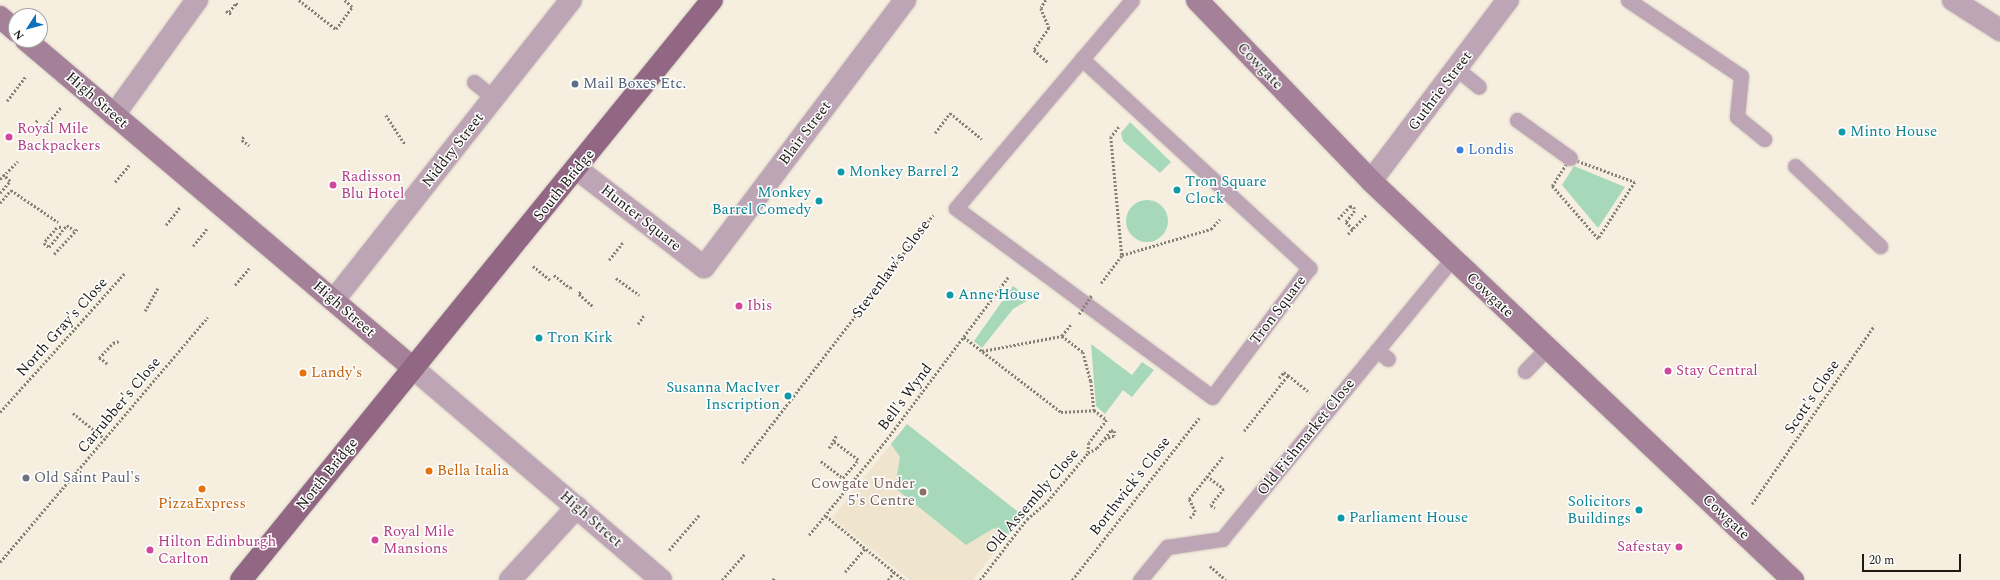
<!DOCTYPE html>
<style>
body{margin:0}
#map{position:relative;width:2000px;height:580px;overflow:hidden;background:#f6efe0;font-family:Spectral,serif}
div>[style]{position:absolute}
.built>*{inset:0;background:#efe5cf}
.green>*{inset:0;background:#a6d8b9}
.round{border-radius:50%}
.path>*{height:2.5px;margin-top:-1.25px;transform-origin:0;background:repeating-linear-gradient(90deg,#858076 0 2px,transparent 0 4px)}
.roads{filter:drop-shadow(0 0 1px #d3cdc0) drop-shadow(0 0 1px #d3cdc0)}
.lane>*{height:15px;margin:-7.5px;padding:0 7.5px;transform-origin:7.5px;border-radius:7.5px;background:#bea5b6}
.street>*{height:22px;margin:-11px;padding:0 11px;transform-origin:11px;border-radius:11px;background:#bea5b6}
.secondary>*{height:22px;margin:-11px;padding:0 11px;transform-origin:11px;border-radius:11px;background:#a58199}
.primary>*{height:22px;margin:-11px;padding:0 11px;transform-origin:11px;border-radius:11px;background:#926784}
.path-bridge>*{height:2.5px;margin-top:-1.25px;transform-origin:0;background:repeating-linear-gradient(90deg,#858076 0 2px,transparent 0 4px)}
.dots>*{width:11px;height:11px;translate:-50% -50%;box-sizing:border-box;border:2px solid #fff;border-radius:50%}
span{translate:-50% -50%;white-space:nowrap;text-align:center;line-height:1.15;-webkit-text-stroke:3px #fff;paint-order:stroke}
.street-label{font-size:15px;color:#1d1a15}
.service-label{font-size:15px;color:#4e5e75}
.left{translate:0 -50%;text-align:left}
.hotel-label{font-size:15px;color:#b23c85}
.right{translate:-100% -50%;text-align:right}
.culture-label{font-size:15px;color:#0d838f}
.shop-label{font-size:15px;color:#366cbe}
.food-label{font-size:15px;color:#c56008}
.worship-label{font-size:15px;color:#5b616d}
.education-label{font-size:15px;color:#785e54}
.north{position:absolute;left:8px;top:8px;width:40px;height:40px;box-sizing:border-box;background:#fff;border:1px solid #a5a3a1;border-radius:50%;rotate:234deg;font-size:11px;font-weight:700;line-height:16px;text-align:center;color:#1d1a15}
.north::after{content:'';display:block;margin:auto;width:14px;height:18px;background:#1070bc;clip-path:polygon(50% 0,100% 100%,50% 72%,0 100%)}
.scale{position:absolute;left:1862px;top:554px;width:99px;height:18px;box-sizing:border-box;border:2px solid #1d1a15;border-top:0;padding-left:5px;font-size:12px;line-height:14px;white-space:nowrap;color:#1d1a15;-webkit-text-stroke:3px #fff;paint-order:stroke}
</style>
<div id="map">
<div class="built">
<div style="clip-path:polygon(907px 424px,1023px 516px,973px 580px,910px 580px,832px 518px)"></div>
</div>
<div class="green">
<div style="clip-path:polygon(1130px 122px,1171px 162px,1160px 173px,1123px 141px,1121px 133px)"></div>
<div style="clip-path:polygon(1574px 166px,1625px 187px,1598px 228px,1562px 185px)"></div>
<div class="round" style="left:1126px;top:200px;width:42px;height:42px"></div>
<div style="clip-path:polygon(1013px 286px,1030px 299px,1013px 309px,982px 348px,974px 341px)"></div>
<div style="clip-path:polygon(1091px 344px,1132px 375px,1142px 362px,1154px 370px,1132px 397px,1123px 390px,1105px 414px,1096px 406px)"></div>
<div style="clip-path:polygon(907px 424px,1022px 515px,1009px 534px,994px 528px,966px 545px,895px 488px,900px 457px,891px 444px)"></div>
</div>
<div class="path">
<div style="left:299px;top:0;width:47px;rotate:38.1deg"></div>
<div style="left:336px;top:29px;width:27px;rotate:-54deg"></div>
<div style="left:352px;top:7px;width:11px;rotate:-139deg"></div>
<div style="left:1046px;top:0;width:9px;rotate:122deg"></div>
<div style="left:1041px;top:8px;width:22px;rotate:68deg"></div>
<div style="left:1049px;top:28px;width:27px;rotate:124deg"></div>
<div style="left:1034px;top:50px;width:18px;rotate:41deg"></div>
<div style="left:226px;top:11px;width:6px;rotate:31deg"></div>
<div style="left:229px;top:12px;width:11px;rotate:-52deg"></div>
<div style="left:236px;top:3px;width:3px;rotate:45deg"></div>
<div style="left:7px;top:101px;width:31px;rotate:-53deg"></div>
<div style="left:386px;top:115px;width:35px;rotate:57deg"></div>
<div style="left:36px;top:122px;width:4px;rotate:-56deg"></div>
<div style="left:1119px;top:127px;width:13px;rotate:129deg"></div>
<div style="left:1111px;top:137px;width:119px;rotate:84.7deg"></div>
<div style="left:1122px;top:255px;width:93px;rotate:-16.3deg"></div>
<div style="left:1211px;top:229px;width:13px;rotate:-48deg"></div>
<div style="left:44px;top:128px;width:27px;rotate:-51deg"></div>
<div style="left:935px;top:133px;width:25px;rotate:-53deg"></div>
<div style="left:950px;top:113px;width:41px;rotate:39.1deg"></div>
<div style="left:244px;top:137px;width:4px;rotate:124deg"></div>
<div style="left:242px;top:140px;width:9px;rotate:36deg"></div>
<div style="left:1570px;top:158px;width:69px;rotate:20.3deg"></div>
<div style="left:1635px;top:182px;width:68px;rotate:123deg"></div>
<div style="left:1598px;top:239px;width:70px;rotate:-131deg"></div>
<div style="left:1552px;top:186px;width:33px;rotate:-57deg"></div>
<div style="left:0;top:179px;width:25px;rotate:-45deg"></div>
<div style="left:115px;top:182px;width:23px;rotate:-50deg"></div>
<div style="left:0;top:193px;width:16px;rotate:-50deg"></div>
<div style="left:10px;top:181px;width:9px;rotate:-139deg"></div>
<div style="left:0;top:203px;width:17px;rotate:-50deg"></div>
<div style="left:11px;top:190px;width:57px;rotate:34.2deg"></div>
<div style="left:1338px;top:219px;width:18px;rotate:-47deg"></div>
<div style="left:1350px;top:206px;width:4px;rotate:14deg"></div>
<div style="left:1354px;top:207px;width:4px;rotate:76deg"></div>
<div style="left:1355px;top:211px;width:14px;rotate:129deg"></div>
<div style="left:1346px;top:222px;width:10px;rotate:45deg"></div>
<div style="left:166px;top:225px;width:23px;rotate:-52deg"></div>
<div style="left:61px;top:227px;width:4px;rotate:166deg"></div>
<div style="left:57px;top:228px;width:20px;rotate:131deg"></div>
<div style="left:44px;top:243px;width:6px;rotate:39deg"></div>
<div style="left:49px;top:247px;width:28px;rotate:-51deg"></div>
<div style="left:67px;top:225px;width:9px;rotate:36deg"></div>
<div style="left:1348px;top:234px;width:26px;rotate:-47deg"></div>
<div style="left:193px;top:246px;width:22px;rotate:-51deg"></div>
<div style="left:54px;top:254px;width:34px;rotate:-47deg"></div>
<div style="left:609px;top:260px;width:24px;rotate:-52deg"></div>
<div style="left:533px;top:266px;width:22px;rotate:39deg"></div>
<div style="left:554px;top:275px;width:21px;rotate:39deg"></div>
<div style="left:570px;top:288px;width:3px;rotate:-45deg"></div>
<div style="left:616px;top:278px;width:29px;rotate:36deg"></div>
<div style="left:1101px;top:283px;width:35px;rotate:-53deg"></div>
<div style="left:235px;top:285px;width:23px;rotate:-50deg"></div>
<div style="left:581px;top:292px;width:3px;rotate:135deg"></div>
<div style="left:579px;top:294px;width:20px;rotate:41deg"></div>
<div style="left:145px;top:311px;width:26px;rotate:-61deg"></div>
<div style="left:638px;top:324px;width:11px;rotate:-56deg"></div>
<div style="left:1071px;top:325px;width:14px;rotate:129deg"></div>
<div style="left:1062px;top:336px;width:26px;rotate:37deg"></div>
<div style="left:1083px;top:352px;width:30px;rotate:75deg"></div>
<div style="left:1091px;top:381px;width:29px;rotate:84deg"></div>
<div style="left:1094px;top:410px;width:16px;rotate:38deg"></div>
<div style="left:1107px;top:420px;width:29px;rotate:128deg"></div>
<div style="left:1089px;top:443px;width:9px;rotate:96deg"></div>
<div style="left:964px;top:337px;width:123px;rotate:37.7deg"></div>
<div style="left:1061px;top:412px;width:33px;rotate:-3deg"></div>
<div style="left:982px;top:351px;width:81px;rotate:-10.6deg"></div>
<div style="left:107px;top:364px;width:10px;rotate:-143deg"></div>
<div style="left:99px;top:358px;width:21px;rotate:-47deg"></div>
<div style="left:113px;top:343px;width:6px;rotate:-18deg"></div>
<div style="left:1279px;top:378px;width:8px;rotate:-50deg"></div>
<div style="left:1284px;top:372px;width:5px;rotate:37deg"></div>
<div style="left:0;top:412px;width:186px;rotate:-48.1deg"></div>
<div style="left:73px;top:413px;width:41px;rotate:39.1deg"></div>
<div style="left:1244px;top:431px;width:71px;rotate:-51.8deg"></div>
<div style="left:1288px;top:375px;width:28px;rotate:39deg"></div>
<div style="left:829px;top:448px;width:14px;rotate:-60deg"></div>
<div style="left:821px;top:461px;width:28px;rotate:38deg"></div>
<div style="left:843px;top:478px;width:23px;rotate:-50deg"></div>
<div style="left:858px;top:460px;width:31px;rotate:-143deg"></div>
<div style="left:742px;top:463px;width:313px;rotate:-52.4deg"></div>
<div style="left:1207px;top:476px;width:21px;rotate:37deg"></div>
<div style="left:1224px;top:489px;width:21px;rotate:129deg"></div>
<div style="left:1211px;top:505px;width:5px;rotate:37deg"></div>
<div style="left:1752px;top:504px;width:216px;rotate:-55.6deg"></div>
<div style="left:826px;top:516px;width:101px;rotate:39.4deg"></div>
<div style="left:1190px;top:518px;width:8px;rotate:-50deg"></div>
<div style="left:1195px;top:512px;width:14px;rotate:-115deg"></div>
<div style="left:1189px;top:499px;width:56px;rotate:-51.5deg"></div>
<div style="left:809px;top:535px;width:124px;rotate:-50.9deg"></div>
<div style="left:887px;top:439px;width:202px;rotate:-53.2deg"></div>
<div style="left:669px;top:550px;width:46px;rotate:-49.4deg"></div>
<div style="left:0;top:562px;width:321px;rotate:-49.7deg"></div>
<div style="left:1210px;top:566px;width:21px;rotate:41deg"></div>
<div style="left:845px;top:572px;width:31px;rotate:-50deg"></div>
<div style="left:722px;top:580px;width:35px;rotate:-49deg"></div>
<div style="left:773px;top:580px;width:2px;rotate:-63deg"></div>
<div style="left:888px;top:580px;width:10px;rotate:-53deg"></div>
<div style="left:980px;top:580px;width:77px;rotate:-52.4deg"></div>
<div style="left:1027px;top:519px;width:23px;rotate:-40deg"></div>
<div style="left:1045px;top:504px;width:67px;rotate:-49.9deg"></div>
<div style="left:1088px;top:453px;width:10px;rotate:-29deg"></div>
<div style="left:1097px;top:448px;width:23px;rotate:-52deg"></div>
<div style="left:1111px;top:430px;width:4px;rotate:14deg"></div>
<div style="left:1115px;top:431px;width:5px;rotate:101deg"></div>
<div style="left:1114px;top:436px;width:12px;rotate:160deg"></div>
<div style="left:1072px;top:580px;width:206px;rotate:-51.9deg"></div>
</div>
<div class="roads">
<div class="lane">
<div style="left:1628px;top:0;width:136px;rotate:33.9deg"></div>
<div style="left:1741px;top:76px;width:41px;rotate:95.6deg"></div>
<div style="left:1737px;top:117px;width:35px;rotate:39deg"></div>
<div style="left:1082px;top:59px;width:309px;rotate:42.6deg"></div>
<div style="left:1309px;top:268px;width:161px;rotate:126.9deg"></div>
<div style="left:1212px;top:397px;width:318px;rotate:-143.6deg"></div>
<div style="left:956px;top:208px;width:195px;rotate:-49.8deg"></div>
<div style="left:1082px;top:59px;width:77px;rotate:-49.7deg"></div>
<div style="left:1457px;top:69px;width:28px;rotate:39deg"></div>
<div style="left:474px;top:82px;width:26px;rotate:39deg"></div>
<div style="left:1517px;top:120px;width:65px;rotate:35.6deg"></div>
<div style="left:1795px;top:166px;width:117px;rotate:43.3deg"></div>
<div style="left:1377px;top:350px;width:14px;rotate:39deg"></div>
<div style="left:1525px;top:371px;width:32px;rotate:-46deg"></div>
<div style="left:1140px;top:580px;width:43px;rotate:-50.7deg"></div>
<div style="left:1167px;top:547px;width:56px;rotate:-8.3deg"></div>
<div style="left:1222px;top:539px;width:362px;rotate:-50.6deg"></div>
</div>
<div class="street">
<div style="left:1953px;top:0;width:56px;rotate:32.6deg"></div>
<div style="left:114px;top:115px;width:142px;rotate:-54.2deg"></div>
<div style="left:577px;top:169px;width:160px;rotate:37.7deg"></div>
<div style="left:704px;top:267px;width:334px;rotate:-53deg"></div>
<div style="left:1371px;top:181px;width:227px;rotate:-52.9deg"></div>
<div style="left:334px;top:300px;width:382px;rotate:-51.7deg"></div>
<div style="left:413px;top:368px;width:326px;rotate:40.5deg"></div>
<div style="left:510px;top:580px;width:99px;rotate:-47.5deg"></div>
</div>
<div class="secondary">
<div style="left:1197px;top:0;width:251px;rotate:46.1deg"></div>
<div style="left:1371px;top:181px;width:581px;rotate:43.4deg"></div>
<div style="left:0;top:17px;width:21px;rotate:41deg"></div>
<div style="left:26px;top:40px;width:507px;rotate:40.28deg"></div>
</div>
<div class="primary">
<div style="left:241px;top:580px;width:747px;rotate:-50.92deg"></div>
</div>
</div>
<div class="path-bridge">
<div style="left:1079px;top:314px;width:23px;rotate:-56deg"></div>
</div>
<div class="dots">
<div style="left:575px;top:84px;background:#5c6f8a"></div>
<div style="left:1842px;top:132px;background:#0f9aa8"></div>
<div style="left:9px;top:137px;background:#d1479c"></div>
<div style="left:1460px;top:150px;background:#3f7fe0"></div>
<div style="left:841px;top:172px;background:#0f9aa8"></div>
<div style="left:333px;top:185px;background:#d1479c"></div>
<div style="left:1177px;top:190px;background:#0f9aa8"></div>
<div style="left:819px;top:201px;background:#0f9aa8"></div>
<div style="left:950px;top:295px;background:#0f9aa8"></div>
<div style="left:739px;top:306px;background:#d1479c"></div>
<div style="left:539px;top:338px;background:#0f9aa8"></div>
<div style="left:1668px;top:371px;background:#d1479c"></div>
<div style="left:303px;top:373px;background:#e8710a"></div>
<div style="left:788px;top:396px;background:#0f9aa8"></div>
<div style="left:429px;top:471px;background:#e8710a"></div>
<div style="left:26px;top:478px;background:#6b7280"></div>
<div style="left:202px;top:489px;background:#e8710a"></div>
<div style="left:923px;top:492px;background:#8d6e63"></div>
<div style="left:1639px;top:510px;background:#0f9aa8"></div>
<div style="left:1341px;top:518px;background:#0f9aa8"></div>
<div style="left:375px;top:540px;background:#d1479c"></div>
<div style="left:1679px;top:547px;background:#d1479c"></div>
<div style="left:150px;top:550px;background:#d1479c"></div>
</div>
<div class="street-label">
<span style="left:1260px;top:66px;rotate:46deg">Cowgate</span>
<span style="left:1440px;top:91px;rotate:-53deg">Guthrie Street</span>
<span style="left:97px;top:100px;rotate:41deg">High Street</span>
<span style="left:805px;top:133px;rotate:-53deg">Blair Street</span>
<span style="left:453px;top:150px;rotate:-52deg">Niddry Street</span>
<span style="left:564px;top:185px;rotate:-51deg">South Bridge</span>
<span style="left:641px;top:218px;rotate:38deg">Hunter Square</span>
<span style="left:891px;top:269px;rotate:-53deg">Stevenlaw's Close</span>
<span style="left:1490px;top:295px;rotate:43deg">Cowgate</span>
<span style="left:344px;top:309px;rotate:41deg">High Street</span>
<span style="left:1278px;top:310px;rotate:-53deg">Tron Square</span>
<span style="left:62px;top:327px;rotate:-48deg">North Gray's Close</span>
<span style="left:905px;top:397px;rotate:-53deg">Bell's Wynd</span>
<span style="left:1812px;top:397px;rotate:-56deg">Scott's Close</span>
<span style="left:119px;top:405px;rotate:-50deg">Carrubber's Close</span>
<span style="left:1306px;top:437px;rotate:-51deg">Old Fishmarket Close</span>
<span style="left:327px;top:474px;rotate:-51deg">North Bridge</span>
<span style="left:1130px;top:486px;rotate:-52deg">Borthwick's Close</span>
<span style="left:1032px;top:501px;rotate:-49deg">Old Assembly Close</span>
<span style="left:1726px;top:517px;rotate:43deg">Cowgate</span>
<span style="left:591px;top:519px;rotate:41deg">High Street</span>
</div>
<div class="service-label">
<span class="left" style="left:583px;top:84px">Mail Boxes Etc.</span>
</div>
<div class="hotel-label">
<span class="left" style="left:17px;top:137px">Royal Mile<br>Backpackers</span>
<span class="left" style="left:341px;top:185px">Radisson<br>Blu Hotel</span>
<span class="left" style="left:747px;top:306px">Ibis</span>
<span class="left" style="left:1676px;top:371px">Stay Central</span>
<span class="left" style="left:383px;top:540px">Royal Mile<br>Mansions</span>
<span class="left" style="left:158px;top:550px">Hilton Edinburgh<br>Carlton</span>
<span class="right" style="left:1671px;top:547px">Safestay</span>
</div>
<div class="culture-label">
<span class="left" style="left:1850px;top:132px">Minto House</span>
<span class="left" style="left:849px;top:172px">Monkey Barrel 2</span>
<span class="left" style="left:1185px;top:190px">Tron Square<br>Clock</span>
<span class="right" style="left:811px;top:201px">Monkey<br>Barrel Comedy</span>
<span class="left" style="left:958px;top:295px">Anne House</span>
<span class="left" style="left:547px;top:338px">Tron Kirk</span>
<span class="right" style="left:780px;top:396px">Susanna MacIver<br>Inscription</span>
<span class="right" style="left:1631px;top:510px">Solicitors<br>Buildings</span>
<span class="left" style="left:1349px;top:518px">Parliament House</span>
</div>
<div class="shop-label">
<span class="left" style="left:1468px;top:150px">Londis</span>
</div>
<div class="food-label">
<span class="left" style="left:311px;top:373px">Landy's</span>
<span class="left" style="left:437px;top:471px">Bella Italia</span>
<span style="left:202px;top:504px">PizzaExpress</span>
</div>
<div class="worship-label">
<span class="left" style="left:34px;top:478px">Old Saint Paul's</span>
</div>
<div class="education-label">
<span class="right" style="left:915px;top:492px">Cowgate Under<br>5's Centre</span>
</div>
<div class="north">N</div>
<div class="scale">20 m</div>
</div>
